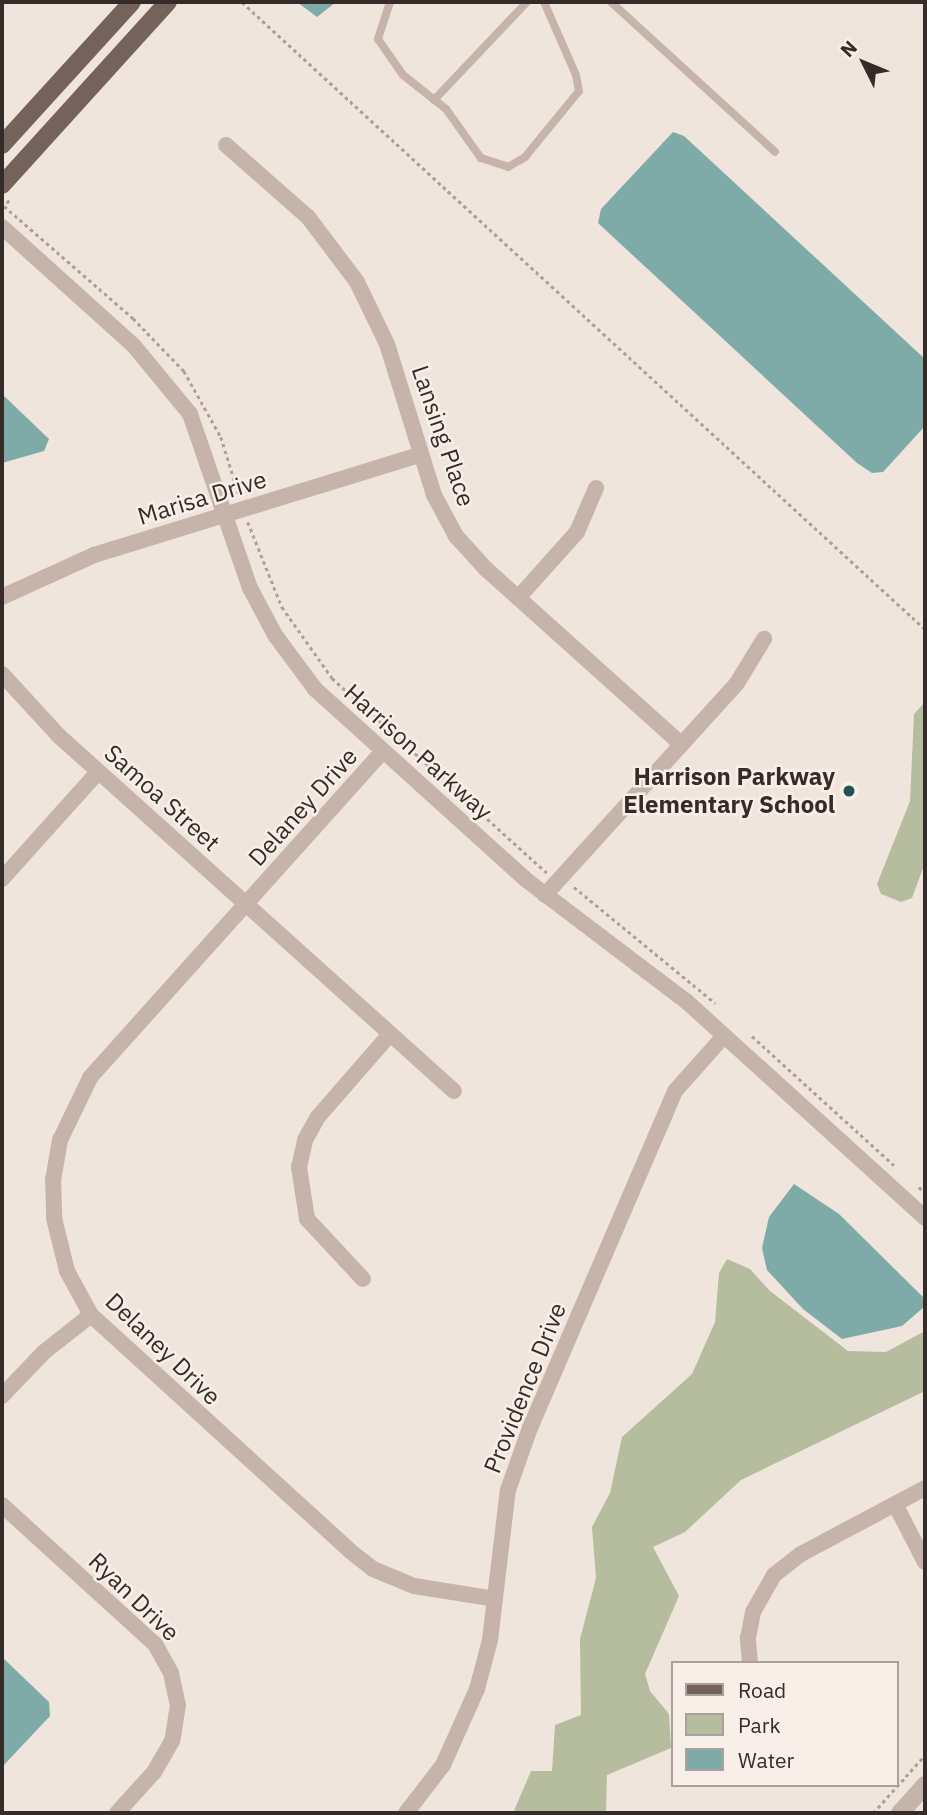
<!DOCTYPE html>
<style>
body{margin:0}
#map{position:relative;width:927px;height:1815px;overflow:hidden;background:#f0e5dd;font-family:"IBM Plex Sans",sans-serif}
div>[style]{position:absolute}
.green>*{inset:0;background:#b5bd9e}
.water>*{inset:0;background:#7eaaa8}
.path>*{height:2.5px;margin-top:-1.25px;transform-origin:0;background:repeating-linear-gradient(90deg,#b29e94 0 3.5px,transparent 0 7px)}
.service>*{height:8px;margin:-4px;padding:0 4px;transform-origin:4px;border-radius:4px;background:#c6b4aa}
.minor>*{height:16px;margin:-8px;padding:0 8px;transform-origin:8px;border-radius:8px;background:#c6b4aa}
.tertiary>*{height:18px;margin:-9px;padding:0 9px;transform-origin:9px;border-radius:9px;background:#c6b4aa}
.primary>*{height:18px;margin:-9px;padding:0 9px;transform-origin:9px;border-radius:9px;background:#75625b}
.dots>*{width:19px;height:19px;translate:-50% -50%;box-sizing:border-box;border:4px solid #f8efe8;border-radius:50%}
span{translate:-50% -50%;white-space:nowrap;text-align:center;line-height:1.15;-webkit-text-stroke:5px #f8efe8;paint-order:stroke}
.street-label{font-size:24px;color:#352b29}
.poi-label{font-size:24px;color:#352b29;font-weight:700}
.right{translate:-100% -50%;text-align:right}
.frame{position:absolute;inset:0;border:4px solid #352b29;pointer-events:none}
.legend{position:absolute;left:671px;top:1661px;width:228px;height:126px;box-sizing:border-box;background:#f8efe8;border:2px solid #aaa19c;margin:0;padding:9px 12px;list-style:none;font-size:21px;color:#352b29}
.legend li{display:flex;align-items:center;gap:14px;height:35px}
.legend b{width:35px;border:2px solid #aaa19c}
.north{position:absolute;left:829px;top:28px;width:70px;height:70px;-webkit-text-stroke:5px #f8efe8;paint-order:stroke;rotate:313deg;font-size:19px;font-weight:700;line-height:28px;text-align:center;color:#352b29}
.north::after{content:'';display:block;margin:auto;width:24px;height:32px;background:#352b29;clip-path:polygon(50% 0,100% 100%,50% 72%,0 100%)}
</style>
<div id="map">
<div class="green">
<div style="clip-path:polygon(925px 702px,925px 863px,912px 898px,901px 902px,881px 894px,877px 884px,910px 801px,914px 714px)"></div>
<div style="clip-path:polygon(727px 1259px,750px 1269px,770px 1291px,848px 1351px,886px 1352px,925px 1331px,925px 1391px,741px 1480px,685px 1532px,653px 1547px,679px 1596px,645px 1674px,650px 1691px,669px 1714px,671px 1748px,607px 1775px,606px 1813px,513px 1813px,531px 1771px,552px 1771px,555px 1725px,581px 1715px,580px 1639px,596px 1578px,592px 1527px,610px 1493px,622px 1437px,692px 1374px,715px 1322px,719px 1273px)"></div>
</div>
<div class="water">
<div style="clip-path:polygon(297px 2px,336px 2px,317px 17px)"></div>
<div style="clip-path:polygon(673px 132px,684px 136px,925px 359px,925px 426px,883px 472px,872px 473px,857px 463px,598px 223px,601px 209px)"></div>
<div style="clip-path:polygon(2px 394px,49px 439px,44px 451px,2px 463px)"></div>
<div style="clip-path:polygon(794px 1184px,839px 1214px,925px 1299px,924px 1307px,902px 1326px,842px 1339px,803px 1309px,767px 1270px,762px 1248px,769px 1217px)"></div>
<div style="clip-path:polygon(2px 1657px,49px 1702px,50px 1716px,2px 1767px)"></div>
</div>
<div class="path">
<div style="left:242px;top:2px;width:927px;rotate:42.55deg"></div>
<div style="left:4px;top:206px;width:171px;rotate:41deg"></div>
<div style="left:133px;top:318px;width:74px;rotate:46.1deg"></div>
<div style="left:184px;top:371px;width:76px;rotate:60.7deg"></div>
<div style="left:221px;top:437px;width:61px;rotate:72.8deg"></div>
<div style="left:2px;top:208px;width:12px;rotate:-48deg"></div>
<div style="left:248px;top:522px;width:92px;rotate:68.2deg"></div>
<div style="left:282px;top:607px;width:87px;rotate:54.8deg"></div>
<div style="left:332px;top:678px;width:290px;rotate:42.2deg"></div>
<div style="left:574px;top:887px;width:183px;rotate:39.4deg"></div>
<div style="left:752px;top:1036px;width:192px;rotate:42.3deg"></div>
<div style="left:919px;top:1187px;width:8px;rotate:45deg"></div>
<div style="left:873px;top:1813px;width:78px;rotate:-48.1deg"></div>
</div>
<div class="service">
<div style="left:390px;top:2px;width:39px;rotate:108deg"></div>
<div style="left:378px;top:39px;width:44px;rotate:55.2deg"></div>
<div style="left:403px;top:75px;width:55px;rotate:38.3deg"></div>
<div style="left:446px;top:109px;width:60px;rotate:54.5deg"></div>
<div style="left:481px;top:158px;width:28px;rotate:18deg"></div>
<div style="left:508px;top:167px;width:20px;rotate:-30deg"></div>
<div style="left:525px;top:157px;width:85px;rotate:-50.7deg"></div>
<div style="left:579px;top:91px;width:16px;rotate:-101deg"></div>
<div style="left:576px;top:75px;width:80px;rotate:-113.7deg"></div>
<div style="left:611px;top:2px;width:222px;rotate:42.4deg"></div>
<div style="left:434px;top:100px;width:135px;rotate:-46.5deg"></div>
</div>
<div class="minor">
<div style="left:226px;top:145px;width:109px;rotate:41.3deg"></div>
<div style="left:308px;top:217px;width:81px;rotate:53deg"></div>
<div style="left:357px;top:282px;width:69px;rotate:64.2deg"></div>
<div style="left:387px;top:344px;width:158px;rotate:72.7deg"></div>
<div style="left:434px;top:495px;width:47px;rotate:61.8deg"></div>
<div style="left:456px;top:536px;width:45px;rotate:47.7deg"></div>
<div style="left:486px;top:569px;width:262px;rotate:41.9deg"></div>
<div style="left:2px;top:227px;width:178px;rotate:42deg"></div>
<div style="left:134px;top:346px;width:88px;rotate:50.5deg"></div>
<div style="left:190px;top:414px;width:184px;rotate:71deg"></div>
<div style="left:250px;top:588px;width:53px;rotate:62deg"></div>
<div style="left:275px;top:635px;width:67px;rotate:53.5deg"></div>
<div style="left:315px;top:689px;width:283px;rotate:42.1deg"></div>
<div style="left:525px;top:879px;width:202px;rotate:37.2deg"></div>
<div style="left:686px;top:1001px;width:323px;rotate:42.2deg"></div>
<div style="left:2px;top:597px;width:101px;rotate:-24.5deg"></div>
<div style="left:94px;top:555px;width:341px;rotate:-17.1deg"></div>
<div style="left:518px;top:598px;width:89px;rotate:-48.2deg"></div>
<div style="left:577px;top:532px;width:48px;rotate:-66.6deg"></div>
<div style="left:2px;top:674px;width:84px;rotate:47.4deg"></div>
<div style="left:59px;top:736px;width:531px;rotate:41.95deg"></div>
<div style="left:383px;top:751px;width:439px;rotate:131.9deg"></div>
<div style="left:90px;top:1078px;width:69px;rotate:115.8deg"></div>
<div style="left:60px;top:1140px;width:41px;rotate:99.9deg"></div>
<div style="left:53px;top:1180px;width:38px;rotate:88deg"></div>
<div style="left:54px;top:1218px;width:55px;rotate:76.2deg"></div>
<div style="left:67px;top:1271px;width:50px;rotate:61.4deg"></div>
<div style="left:91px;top:1315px;width:350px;rotate:42.3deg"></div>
<div style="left:350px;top:1551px;width:29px;rotate:38deg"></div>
<div style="left:373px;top:1569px;width:44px;rotate:22.5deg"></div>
<div style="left:414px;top:1586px;width:82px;rotate:9.1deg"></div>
<div style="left:2px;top:879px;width:144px;rotate:-48.1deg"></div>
<div style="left:545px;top:895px;width:286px;rotate:-47.8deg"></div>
<div style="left:737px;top:683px;width:52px;rotate:-58.5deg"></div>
<div style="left:363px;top:1279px;width:82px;rotate:-133deg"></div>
<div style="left:307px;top:1219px;width:53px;rotate:-98.7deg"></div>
<div style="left:299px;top:1167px;width:28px;rotate:-77deg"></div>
<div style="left:305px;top:1140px;width:25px;rotate:-61deg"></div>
<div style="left:317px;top:1118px;width:111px;rotate:-49deg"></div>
<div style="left:2px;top:1396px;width:61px;rotate:-46.3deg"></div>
<div style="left:44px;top:1352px;width:60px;rotate:-38.2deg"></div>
<div style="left:895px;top:1504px;width:65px;rotate:62.7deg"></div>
<div style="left:2px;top:1505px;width:207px;rotate:42.3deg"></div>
<div style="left:155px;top:1644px;width:33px;rotate:61deg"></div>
<div style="left:171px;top:1673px;width:33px;rotate:78deg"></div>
<div style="left:178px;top:1705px;width:36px;rotate:99deg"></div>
<div style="left:172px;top:1741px;width:36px;rotate:120deg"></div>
<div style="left:154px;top:1772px;width:55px;rotate:132.1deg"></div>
<div style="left:750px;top:1663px;width:25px;rotate:-95deg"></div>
<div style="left:748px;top:1638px;width:26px;rotate:-79deg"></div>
<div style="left:753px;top:1612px;width:43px;rotate:-60.4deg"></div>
<div style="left:774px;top:1575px;width:34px;rotate:-38deg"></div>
<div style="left:801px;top:1554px;width:140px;rotate:-28deg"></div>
<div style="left:406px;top:1813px;width:61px;rotate:-52.4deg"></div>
<div style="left:443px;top:1765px;width:83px;rotate:-65.9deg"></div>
<div style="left:477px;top:1689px;width:51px;rotate:-75.1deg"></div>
<div style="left:490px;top:1640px;width:151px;rotate:-83.2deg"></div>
<div style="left:508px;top:1490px;width:66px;rotate:-70.5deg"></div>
<div style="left:530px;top:1428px;width:367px;rotate:-66.7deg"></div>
<div style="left:675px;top:1091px;width:74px;rotate:-48.3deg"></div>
</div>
<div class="tertiary">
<div style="left:900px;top:1813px;width:38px;rotate:-48deg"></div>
</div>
<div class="primary">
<div style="left:2px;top:145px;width:193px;rotate:-47.7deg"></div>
<div style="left:2px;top:185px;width:247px;rotate:-47.8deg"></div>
</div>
<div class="dots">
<div style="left:849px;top:791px;background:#225251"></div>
</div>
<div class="street-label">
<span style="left:443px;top:436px;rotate:71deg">Lansing Place</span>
<span style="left:202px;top:498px;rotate:-17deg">Marisa Drive</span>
<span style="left:418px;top:752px;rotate:42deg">Harrison Parkway</span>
<span style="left:162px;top:798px;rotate:42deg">Samoa Street</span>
<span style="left:303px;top:807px;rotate:-48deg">Delaney Drive</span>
<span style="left:163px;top:1349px;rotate:44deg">Delaney Drive</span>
<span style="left:525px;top:1388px;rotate:-68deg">Providence Drive</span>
<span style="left:134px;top:1597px;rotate:44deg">Ryan Drive</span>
</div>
<div class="poi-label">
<span class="right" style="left:835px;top:791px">Harrison Parkway<br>Elementary School</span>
</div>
<div class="frame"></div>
<ul class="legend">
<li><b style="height:9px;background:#75625b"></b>Road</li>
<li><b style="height:19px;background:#b5bd9e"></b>Park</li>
<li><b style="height:19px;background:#7eaaa8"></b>Water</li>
</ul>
<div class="north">N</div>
</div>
